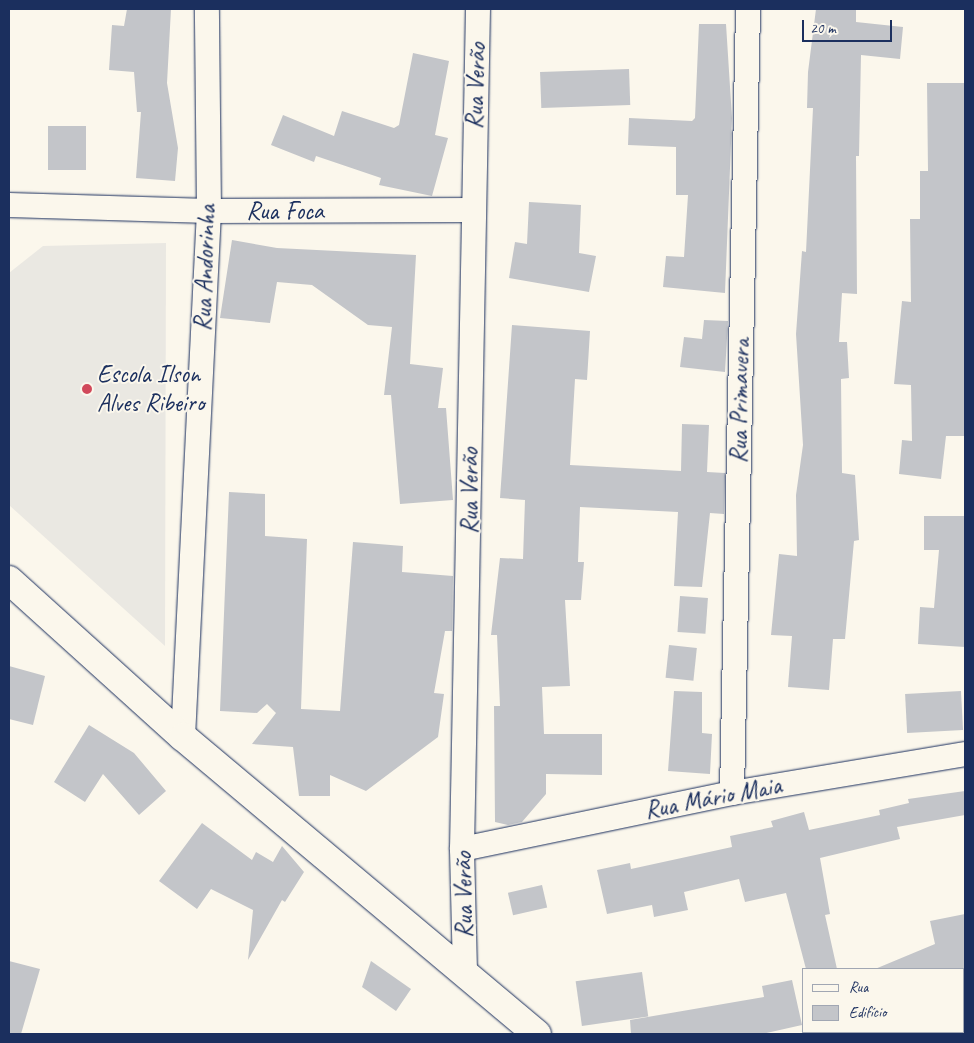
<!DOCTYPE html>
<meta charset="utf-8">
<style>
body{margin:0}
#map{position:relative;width:974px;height:1043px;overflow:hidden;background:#fbf7ec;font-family:Caveat,sans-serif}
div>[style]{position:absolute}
.built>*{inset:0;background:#eae8e2}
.building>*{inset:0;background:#c3c5c9;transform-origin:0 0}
.roads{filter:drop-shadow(0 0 1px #1b2f5e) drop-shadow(0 0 1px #1b2f5e)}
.minor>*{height:24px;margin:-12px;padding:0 12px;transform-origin:12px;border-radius:12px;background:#fbf7ec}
.tertiary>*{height:28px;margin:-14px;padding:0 14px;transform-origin:14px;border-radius:14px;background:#fbf7ec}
.dots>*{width:14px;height:14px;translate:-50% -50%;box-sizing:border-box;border:2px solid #fbf7ec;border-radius:50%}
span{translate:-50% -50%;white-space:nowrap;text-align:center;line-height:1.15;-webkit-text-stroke:4px #fbf7ec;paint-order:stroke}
.street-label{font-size:25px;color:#1b2f5e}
.poi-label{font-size:25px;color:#1b2f5e}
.left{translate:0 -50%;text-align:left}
.frame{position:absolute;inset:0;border:10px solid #1b2f5e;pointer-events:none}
.legend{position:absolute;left:802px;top:968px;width:162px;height:65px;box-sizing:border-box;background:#fbf7ec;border:1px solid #a1a7b3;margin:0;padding:6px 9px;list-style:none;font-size:15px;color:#1b2f5e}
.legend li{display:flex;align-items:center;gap:10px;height:25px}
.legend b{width:25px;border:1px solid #a1a7b3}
.scale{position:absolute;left:802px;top:20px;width:90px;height:22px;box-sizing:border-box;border:2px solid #1b2f5e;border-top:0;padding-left:6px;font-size:15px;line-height:18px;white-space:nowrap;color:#1b2f5e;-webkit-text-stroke:4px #fbf7ec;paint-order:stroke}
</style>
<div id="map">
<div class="built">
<div style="clip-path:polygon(166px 243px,165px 646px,9px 505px,9px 273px,43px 246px)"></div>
</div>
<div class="building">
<div style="clip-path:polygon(127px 9px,171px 9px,167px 83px,178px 148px,175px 181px,136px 178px,141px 112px,137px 112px,134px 72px,109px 70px,112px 25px,124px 26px)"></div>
<div style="clip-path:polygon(816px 9px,856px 9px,856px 22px,903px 27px,900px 59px,861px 55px,859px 156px,856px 156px,857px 294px,842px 293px,839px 342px,847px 342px,849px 378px,841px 379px,842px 473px,855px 475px,859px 540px,854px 541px,845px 639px,833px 639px,829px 690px,788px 687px,792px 636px,771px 635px,779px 554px,797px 556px,796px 495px,803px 445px,796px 334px,802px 251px,806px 252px,813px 108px,807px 108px,808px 72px)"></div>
<div style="clip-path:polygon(699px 24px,726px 24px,732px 118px,725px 293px,663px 287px,666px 256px,684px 257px,688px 195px,676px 195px,676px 147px,628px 145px,629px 118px,692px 121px,695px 118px)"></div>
<div style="clip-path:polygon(413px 53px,449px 61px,435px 135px,448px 138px,432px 196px,379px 185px,381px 178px,316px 156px,314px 162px,271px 145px,283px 115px,334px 136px,342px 111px,394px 128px,399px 125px)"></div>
<div style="left:629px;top:69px;width:36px;height:89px;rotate:88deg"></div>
<div style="clip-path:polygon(927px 83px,965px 83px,965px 436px,946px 436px,941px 479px,899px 474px,902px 440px,912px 441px,911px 385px,894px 384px,902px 301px,911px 302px,910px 219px,920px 219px,920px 171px,928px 171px)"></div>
<div style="left:48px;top:126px;width:38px;height:44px"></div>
<div style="clip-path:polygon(529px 202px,581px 205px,579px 253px,596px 256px,589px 292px,509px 278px,515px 242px,527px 244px)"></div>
<div style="clip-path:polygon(232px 240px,277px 248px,416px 255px,410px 364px,443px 368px,438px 408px,446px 408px,453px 500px,400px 504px,391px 395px,384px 395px,392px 327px,368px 325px,312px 285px,277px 282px,270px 323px,220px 318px)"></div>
<div style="clip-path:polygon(704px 320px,728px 321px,725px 372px,680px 367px,684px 337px,702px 339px)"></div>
<div style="clip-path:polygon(512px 325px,590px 331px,587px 380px,575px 379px,570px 465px,681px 471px,682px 424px,709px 425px,707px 472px,725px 473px,724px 514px,710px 513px,702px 587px,674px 586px,678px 512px,580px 507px,578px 562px,584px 562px,581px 600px,565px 600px,570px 686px,542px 687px,544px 734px,602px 734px,602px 775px,546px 774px,546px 794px,522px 822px,508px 825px,495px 822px,494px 706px,500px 706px,497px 635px,491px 635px,500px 558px,523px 559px,525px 500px,500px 498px)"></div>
<div style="clip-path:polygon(229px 492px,265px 494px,265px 536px,307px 539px,301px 709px,340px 711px,353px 542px,403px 546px,402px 572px,453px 576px,452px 631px,445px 631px,434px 693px,444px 694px,438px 737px,366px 791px,330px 775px,330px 796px,299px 796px,293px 747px,252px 744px,276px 713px,267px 704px,257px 713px,220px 711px)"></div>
<div style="clip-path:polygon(924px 516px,965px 516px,965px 647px,918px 644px,920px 607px,934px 608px,939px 550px,924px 550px)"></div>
<div style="left:680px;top:596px;width:28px;height:36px;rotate:4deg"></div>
<div style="left:669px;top:645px;width:28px;height:33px;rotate:6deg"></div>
<div style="clip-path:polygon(9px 666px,45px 676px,33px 725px,9px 719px)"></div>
<div style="clip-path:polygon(674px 691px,702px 692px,702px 733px,712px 734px,710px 774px,668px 771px)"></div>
<div style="left:961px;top:691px;width:39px;height:56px;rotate:87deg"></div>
<div style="clip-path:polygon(89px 725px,134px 753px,166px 791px,139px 815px,103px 774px,85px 802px,54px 782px)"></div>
<div style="clip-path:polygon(965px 791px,965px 815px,897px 827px,900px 839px,820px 858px,830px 914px,825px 915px,837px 969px,806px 969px,786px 893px,745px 902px,739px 879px,684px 892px,688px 910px,654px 917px,652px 905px,607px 914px,597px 870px,630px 863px,631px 869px,732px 847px,730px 836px,773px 827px,771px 821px,804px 812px,809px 830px,880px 815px,879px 810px,909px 803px,908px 799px)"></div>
<div style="clip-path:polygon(202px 823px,252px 860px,256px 852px,273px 862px,282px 846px,304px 872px,285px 902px,282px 900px,248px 960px,253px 910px,211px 889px,197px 909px,159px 881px)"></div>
<div style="left:542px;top:885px;width:23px;height:35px;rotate:77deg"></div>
<div style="clip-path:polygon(965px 914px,965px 969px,875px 969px,935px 944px,930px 921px)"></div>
<div style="clip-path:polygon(9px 961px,40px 969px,21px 1034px,9px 1034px)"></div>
<div style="clip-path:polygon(371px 961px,411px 989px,396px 1011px,362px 987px)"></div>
<div style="left:642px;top:972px;width:45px;height:67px;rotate:82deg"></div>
<div style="clip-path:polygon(792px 980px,802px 1025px,762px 1034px,631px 1034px,630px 1020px,764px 997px,762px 986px)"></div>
</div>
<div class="roads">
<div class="minor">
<div style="left:9px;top:205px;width:200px;rotate:1.7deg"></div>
<div style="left:209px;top:211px;width:263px;rotate:-0.2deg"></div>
<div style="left:183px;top:737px;width:527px;rotate:-87.17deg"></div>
<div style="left:209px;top:211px;width:202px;rotate:-90.6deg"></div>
<div style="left:732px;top:793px;width:784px;rotate:-88.83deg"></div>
<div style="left:462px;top:849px;width:276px;rotate:-11.7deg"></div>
<div style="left:732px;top:793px;width:236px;rotate:-9.5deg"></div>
<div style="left:465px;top:972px;width:123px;rotate:-91.4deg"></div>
<div style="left:462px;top:849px;width:840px;rotate:-88.91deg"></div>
</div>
<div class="tertiary">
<div style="left:9px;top:580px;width:234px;rotate:42.1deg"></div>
<div style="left:183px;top:737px;width:462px;rotate:40deg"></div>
<div style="left:941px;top:1034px;width:12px;rotate:-9deg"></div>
</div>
</div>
<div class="dots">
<div style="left:87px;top:389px;background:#d1495b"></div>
</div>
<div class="street-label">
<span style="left:476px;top:86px;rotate:-88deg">Rua Verão</span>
<span style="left:285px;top:211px">Rua Foca</span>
<span style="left:205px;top:268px;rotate:-88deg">Rua Andorinha</span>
<span style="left:740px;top:401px;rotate:-89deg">Rua Primavera</span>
<span style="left:470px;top:491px;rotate:-90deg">Rua Verão</span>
<span style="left:713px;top:798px;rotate:-11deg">Rua Mário Maia</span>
<span style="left:464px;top:895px;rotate:-91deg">Rua Verão</span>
</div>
<div class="poi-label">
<span class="left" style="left:97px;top:389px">Escola Ilson<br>Alves Ribeiro</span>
</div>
<div class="frame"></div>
<ul class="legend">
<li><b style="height:6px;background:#fbf7ec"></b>Rua</li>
<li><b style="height:14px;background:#c3c5c9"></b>Edifício</li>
</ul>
<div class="scale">20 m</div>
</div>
